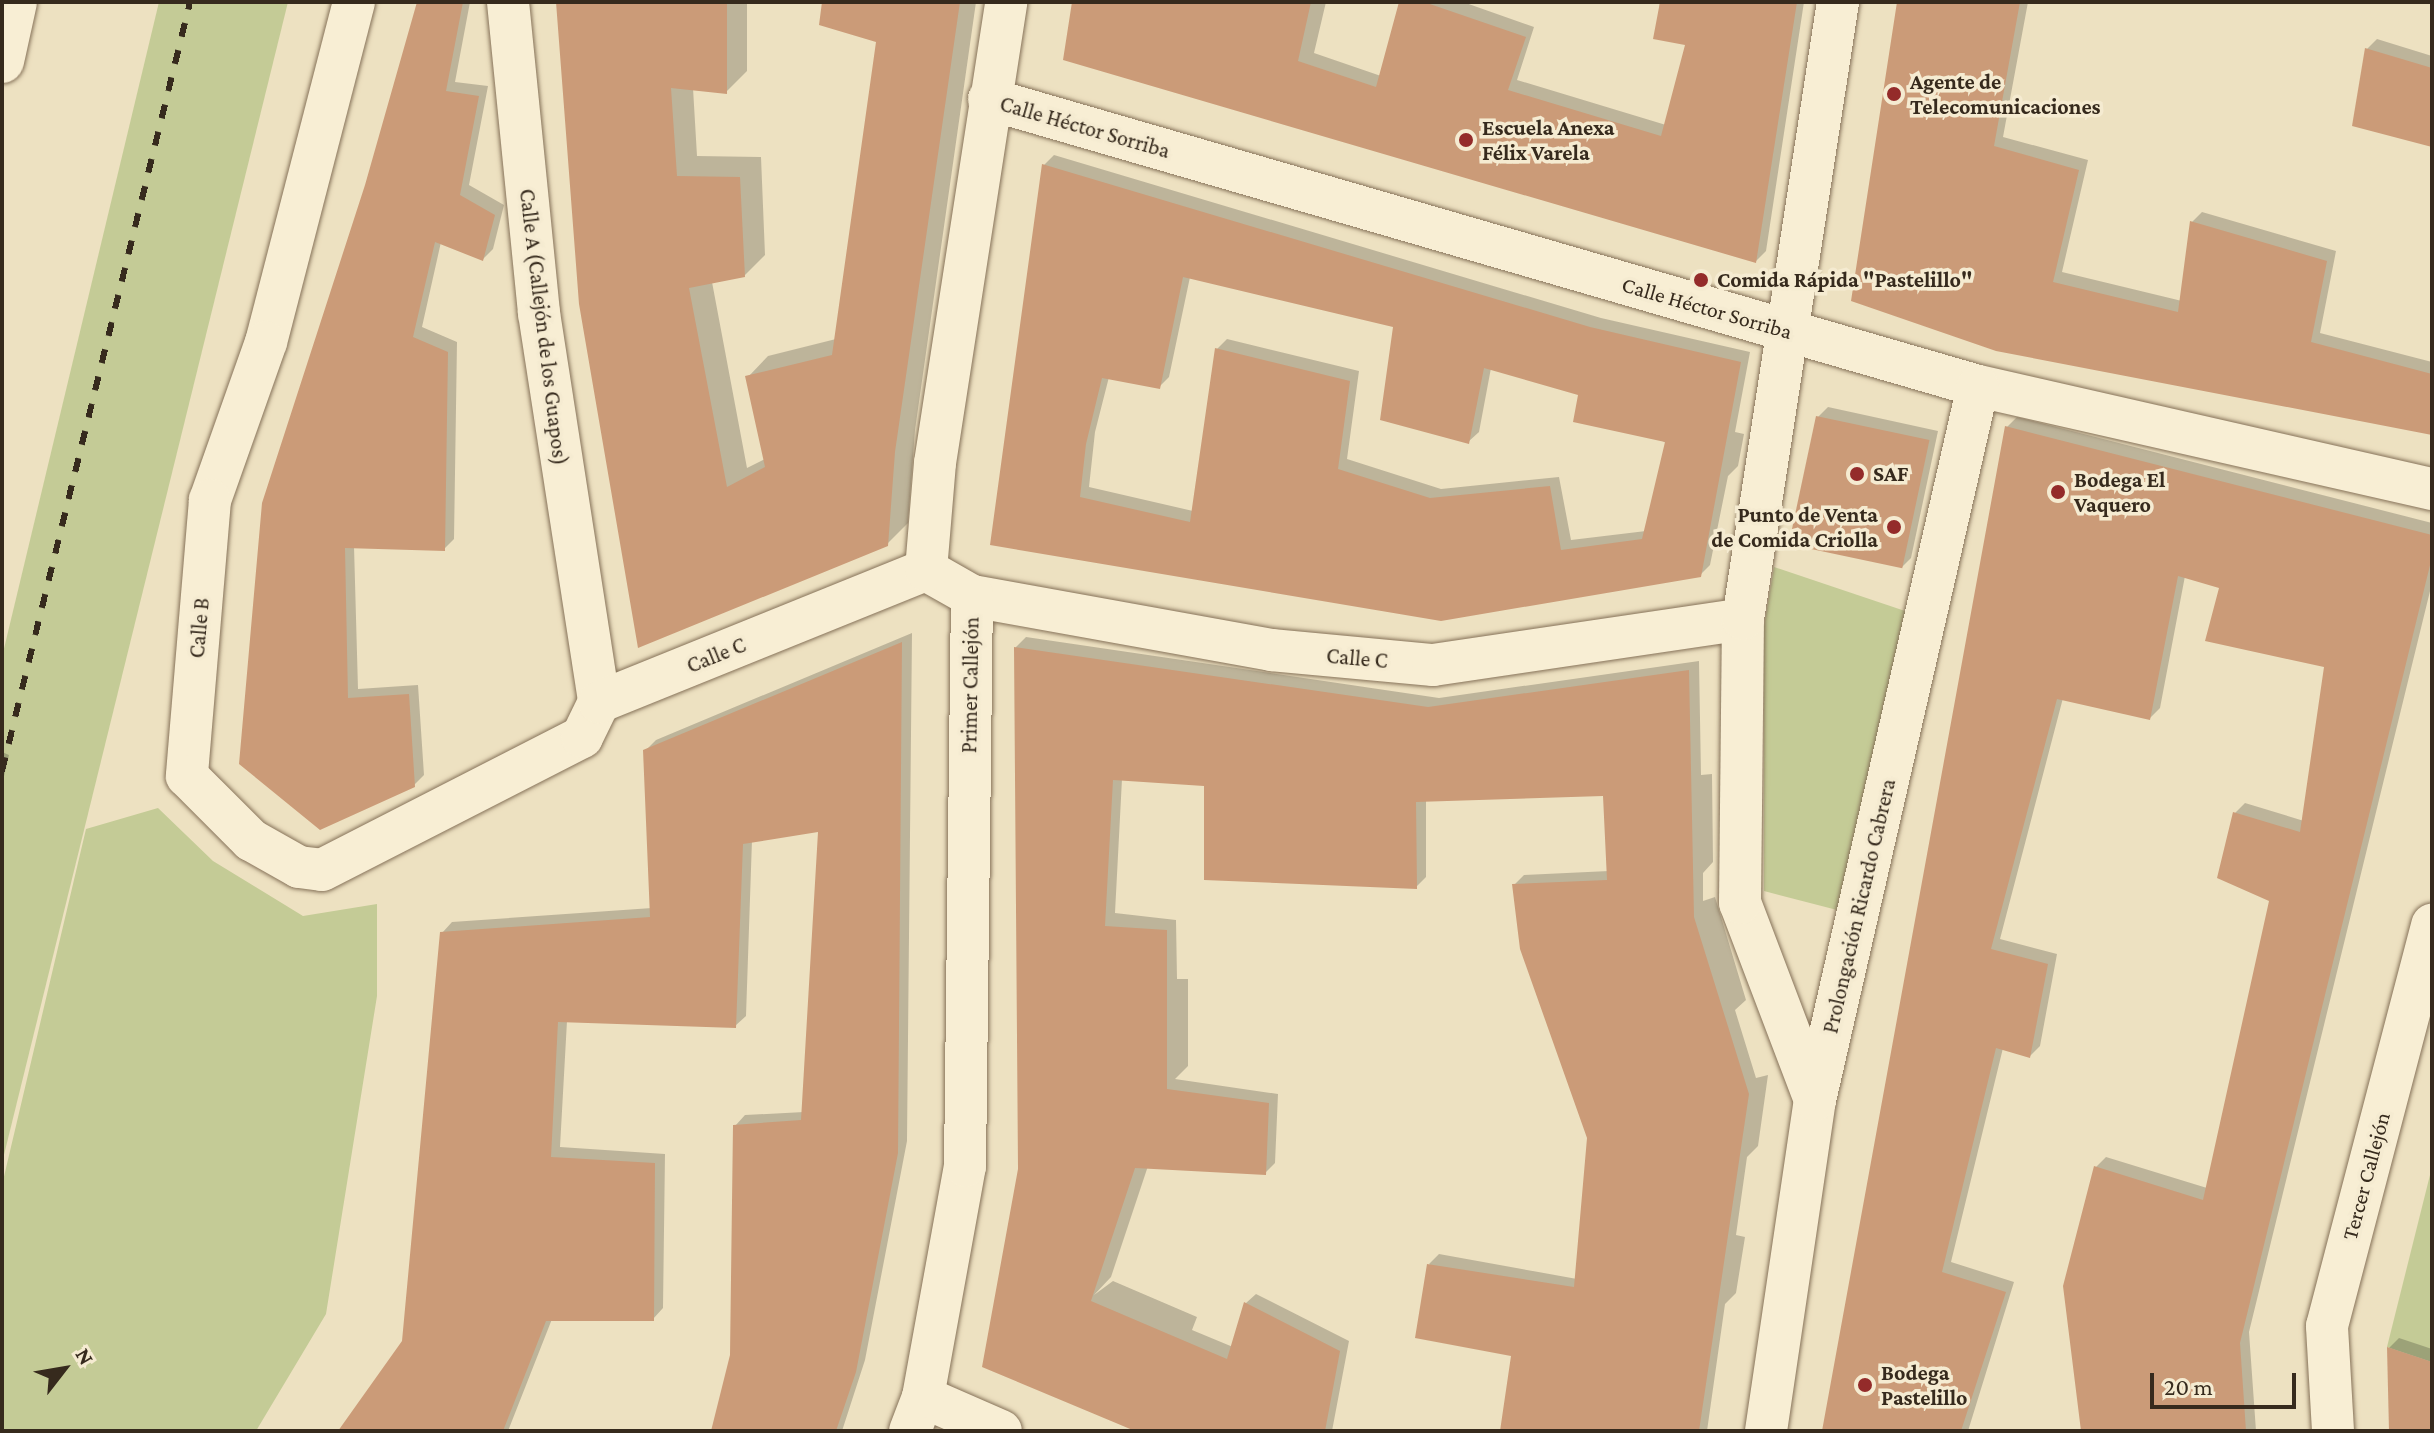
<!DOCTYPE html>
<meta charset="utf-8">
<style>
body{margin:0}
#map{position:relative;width:2434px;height:1433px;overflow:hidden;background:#ede1c1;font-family:"Crimson Pro",serif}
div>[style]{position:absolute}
.green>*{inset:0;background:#c4cb96}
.shadow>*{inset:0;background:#0003}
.building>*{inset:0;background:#cb9b78;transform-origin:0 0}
.roads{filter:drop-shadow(0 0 2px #867259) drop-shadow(0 0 2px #867259)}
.minor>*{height:42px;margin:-21px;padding:0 21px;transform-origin:21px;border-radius:21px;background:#f8eed4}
.tertiary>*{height:44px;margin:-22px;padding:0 22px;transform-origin:22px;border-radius:22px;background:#f8eed4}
.rail>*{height:6px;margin-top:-3px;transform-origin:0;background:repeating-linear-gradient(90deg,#362a1d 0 14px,transparent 0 28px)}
.dots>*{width:22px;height:22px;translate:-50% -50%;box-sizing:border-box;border:4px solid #f5ebd1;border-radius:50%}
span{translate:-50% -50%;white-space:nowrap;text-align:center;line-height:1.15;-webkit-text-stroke:7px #f5ebd1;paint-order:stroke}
.poi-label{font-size:22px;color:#362a1d;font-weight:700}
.left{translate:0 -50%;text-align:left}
.right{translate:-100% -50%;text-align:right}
.street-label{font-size:22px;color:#362a1d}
.frame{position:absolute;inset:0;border:4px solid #362a1d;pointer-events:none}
.north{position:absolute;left:24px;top:1329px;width:80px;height:80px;-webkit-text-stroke:6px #f5ebd1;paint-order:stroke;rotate:59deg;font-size:22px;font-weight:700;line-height:32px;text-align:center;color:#362a1d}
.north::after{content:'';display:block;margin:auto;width:28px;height:36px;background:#362a1d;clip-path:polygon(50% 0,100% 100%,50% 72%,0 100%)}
.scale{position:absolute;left:2150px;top:1373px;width:146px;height:36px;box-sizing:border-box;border:4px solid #362a1d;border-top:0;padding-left:10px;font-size:24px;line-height:28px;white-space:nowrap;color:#362a1d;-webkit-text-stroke:6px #f5ebd1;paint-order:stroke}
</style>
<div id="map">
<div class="green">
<div style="clip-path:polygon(159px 2px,288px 2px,2px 1163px,2px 657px)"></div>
<div style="clip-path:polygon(1774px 567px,1911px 613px,1841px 911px,1764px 891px,1764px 626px)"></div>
<div style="clip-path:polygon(158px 808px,213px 861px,303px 916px,377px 904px,377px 996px,326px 1314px,256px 1431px,2px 1431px,2px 1185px,86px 829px)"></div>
<div style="clip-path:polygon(2432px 1167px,2432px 1362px,2387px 1347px)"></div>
</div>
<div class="shadow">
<div style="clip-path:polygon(420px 2px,470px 2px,455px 82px,488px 86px,469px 185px,504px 205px,493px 249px,483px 259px,441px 242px,422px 327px,457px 342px,454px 539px,444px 549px,354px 546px,358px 689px,418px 685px,424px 775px,414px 785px,320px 828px,367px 186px)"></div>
<div style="clip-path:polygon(558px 2px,747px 2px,747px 71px,726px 92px,693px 88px,697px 156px,761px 157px,765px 255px,744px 276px,712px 282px,747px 468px,765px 459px,748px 377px,768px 356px,836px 339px,878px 40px,824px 2px,976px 2px,915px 430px,908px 523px,887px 544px,640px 645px)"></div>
<div style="clip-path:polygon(1074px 2px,1326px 2px,1314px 53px,1381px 76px,1401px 2px,1463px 2px,1534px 27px,1517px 80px,1666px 125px,1687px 44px,1656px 37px,1660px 2px,1804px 2px,1766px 251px,1756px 261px)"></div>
<div style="clip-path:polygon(1899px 2px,2028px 2px,2003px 137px,2088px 160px,2062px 272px,2182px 301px,2192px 222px,2202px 212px,2336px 251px,2320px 333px,2432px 362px,2432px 433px,1996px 349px)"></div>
<div style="clip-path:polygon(2377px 39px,2432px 56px,2432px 145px,2367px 49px)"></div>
<div style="clip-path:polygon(evenodd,1054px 155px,1601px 318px,1750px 352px,1735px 432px,1744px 434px,1738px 466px,1728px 476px,1710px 565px,1700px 575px,992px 544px,1044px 165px,1054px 155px,1190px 277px,1395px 325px,1468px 442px,1479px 432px,1491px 368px,1580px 393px,1666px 443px,1646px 531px,1571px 540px,1559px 477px,1441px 489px,1347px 459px,1359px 371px,1227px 339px,1217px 349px,1193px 511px,1089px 487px,1095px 432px,1109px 377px,1159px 387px,1169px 377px,1190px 277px)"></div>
<div style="clip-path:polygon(1828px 407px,1938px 431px,1911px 558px,1901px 568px,1818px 417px)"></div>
<div style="clip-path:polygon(2017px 417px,2432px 523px,2432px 583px,2249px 1332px,2256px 1431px,2083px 1431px,2096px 1167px,2106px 1157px,2207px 1188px,2271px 900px,2219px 877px,2235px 813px,2245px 803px,2304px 821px,2326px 666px,2222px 587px,2185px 576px,2160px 708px,2150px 718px,2063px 698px,2000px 939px,2057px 954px,2040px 1046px,2030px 1056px,2003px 1048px,1951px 1262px,2014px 1282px,1968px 1431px,1828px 1431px,2007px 427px)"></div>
<div style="clip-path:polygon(912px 633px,907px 1141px,865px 1360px,842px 1431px,714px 1431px,732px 1355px,735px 1126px,745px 1115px,804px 1112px,821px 829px,752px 840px,746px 1016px,735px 1026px,567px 1021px,560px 1147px,665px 1154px,663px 1308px,653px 1319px,552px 1319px,508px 1431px,340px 1431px,404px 1342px,442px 933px,452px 922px,652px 908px,645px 751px,656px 740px)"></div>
<div style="clip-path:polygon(1026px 637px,1439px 698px,1699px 661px,1701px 775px,1712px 774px,1713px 862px,1703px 873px,1703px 901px,1715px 897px,1746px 1000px,1735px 1010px,1756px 1078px,1768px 1075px,1758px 1146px,1747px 1157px,1736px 1235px,1745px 1237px,1736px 1293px,1725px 1304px,1707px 1431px,1502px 1431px,1513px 1355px,1429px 1264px,1439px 1254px,1577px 1279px,1589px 1139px,1514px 885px,1524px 875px,1609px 871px,1604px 795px,1426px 800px,1426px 877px,1416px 887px,1206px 784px,1122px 779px,1115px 913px,1176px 920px,1177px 979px,1188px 979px,1188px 1066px,1175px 1079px,1278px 1094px,1275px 1163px,1265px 1173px,1148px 1166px,1111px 1277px,1094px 1295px,1113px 1281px,1197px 1317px,1192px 1330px,1233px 1347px,1246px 1303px,1256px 1294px,1349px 1341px,1332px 1431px,1140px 1431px,1020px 1169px,1016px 647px)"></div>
<div style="clip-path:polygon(2px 752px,9px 755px,2px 785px)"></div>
<div style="clip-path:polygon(2399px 1338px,2432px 1349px,2432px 1431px,2394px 1431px,2389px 1348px)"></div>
</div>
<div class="building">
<div style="clip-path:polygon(417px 2px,463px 2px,446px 91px,479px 96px,460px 195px,495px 215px,483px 261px,435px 242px,413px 337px,448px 352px,445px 551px,345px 548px,348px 698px,409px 694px,415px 787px,320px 830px,239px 764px,262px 503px,365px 185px)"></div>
<div style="clip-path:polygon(556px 2px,727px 2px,727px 94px,671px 88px,677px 176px,740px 177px,745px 277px,689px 288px,727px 487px,765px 467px,745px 376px,832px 355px,876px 42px,819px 25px,822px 2px,960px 2px,895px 452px,888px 546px,638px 648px,579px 304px)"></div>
<div style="clip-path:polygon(1072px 2px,1311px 2px,1298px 61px,1376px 87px,1399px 2px,1424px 2px,1526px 37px,1508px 90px,1661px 136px,1685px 45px,1653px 39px,1660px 2px,1797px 2px,1756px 263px,1063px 60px)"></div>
<div style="clip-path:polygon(1897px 2px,2020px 2px,1994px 146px,2079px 170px,2053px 282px,2178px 312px,2190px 221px,2327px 261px,2311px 342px,2432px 374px,2432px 435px,1996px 351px,1851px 301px)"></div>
<div style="clip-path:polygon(2365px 48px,2432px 68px,2432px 147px,2352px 126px)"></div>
<div style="clip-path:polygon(evenodd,1042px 164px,1590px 327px,1741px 362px,1701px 577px,1441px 621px,990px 545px,1042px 164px,1183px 277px,1393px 327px,1380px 420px,1469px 444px,1484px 368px,1578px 395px,1573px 422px,1665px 442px,1642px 539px,1561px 550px,1550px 486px,1430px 498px,1338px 469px,1350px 381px,1215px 348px,1190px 522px,1080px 497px,1086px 444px,1102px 378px,1160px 389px,1183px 277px)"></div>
<div style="left:1816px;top:416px;width:116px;height:131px;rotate:12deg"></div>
<div style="clip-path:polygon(2005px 426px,2432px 535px,2432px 557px,2240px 1343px,2246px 1431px,2081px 1431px,2063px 1286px,2094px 1166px,2203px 1200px,2269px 901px,2217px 878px,2233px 812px,2300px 832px,2324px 667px,2205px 641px,2219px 588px,2178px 576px,2150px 720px,2057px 699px,1991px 949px,2048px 964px,2030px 1058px,1996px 1048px,1942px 1272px,2006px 1292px,1961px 1431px,1822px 1431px)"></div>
<div style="clip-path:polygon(902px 642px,898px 1153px,856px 1372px,836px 1431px,711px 1431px,730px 1355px,733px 1125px,801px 1120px,818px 832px,743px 844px,736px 1028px,558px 1022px,551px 1157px,655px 1163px,654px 1321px,546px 1321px,503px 1431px,338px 1431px,402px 1341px,440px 932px,650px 917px,643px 750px)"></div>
<div style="clip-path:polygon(1014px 647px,1428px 707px,1689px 670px,1694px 917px,1749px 1094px,1699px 1431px,1500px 1431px,1511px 1356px,1415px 1338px,1427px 1264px,1574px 1287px,1587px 1138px,1520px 949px,1512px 884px,1607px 880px,1603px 796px,1416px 802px,1417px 889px,1204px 880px,1204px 786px,1113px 780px,1105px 926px,1167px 930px,1167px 1089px,1269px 1103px,1266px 1175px,1135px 1168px,1091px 1301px,1227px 1359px,1244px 1302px,1340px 1351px,1325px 1431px,1135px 1431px,982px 1367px,1018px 1169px)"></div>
<div style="clip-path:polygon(2387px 1347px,2432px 1362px,2432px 1431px,2389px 1431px)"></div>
</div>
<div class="roads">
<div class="minor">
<div style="left:354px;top:2px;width:351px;rotate:104.5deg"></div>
<div style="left:266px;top:342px;width:168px;rotate:109.5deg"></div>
<div style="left:210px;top:500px;width:277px;rotate:94.8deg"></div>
<div style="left:187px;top:776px;width:91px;rotate:45deg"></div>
<div style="left:251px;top:840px;width:55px;rotate:29.4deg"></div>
<div style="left:299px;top:867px;width:23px;rotate:7deg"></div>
<div style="left:322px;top:870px;width:292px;rotate:-27.1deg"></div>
<div style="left:582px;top:737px;width:39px;rotate:-64deg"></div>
<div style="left:508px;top:2px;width:313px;rotate:84.3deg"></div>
<div style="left:539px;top:313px;width:394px;rotate:81.2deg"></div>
<div style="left:599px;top:702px;width:353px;rotate:-22deg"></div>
<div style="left:989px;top:99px;width:1030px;rotate:16.18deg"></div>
<div style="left:1978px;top:386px;width:466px;rotate:12.8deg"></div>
<div style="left:972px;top:596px;width:304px;rotate:10.2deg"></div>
<div style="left:1271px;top:650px;width:163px;rotate:5.3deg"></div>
<div style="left:1433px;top:665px;width:313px;rotate:-8.4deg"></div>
<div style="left:1815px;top:1100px;width:211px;rotate:-110.8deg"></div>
<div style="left:1740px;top:903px;width:284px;rotate:-89.4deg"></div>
<div style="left:1743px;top:619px;width:624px;rotate:-81.25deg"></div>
<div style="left:923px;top:1397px;width:85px;rotate:23.6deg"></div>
<div style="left:910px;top:1431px;width:36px;rotate:-69deg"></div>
<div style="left:923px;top:1397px;width:235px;rotate:-79.7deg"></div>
<div style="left:965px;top:1166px;width:570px;rotate:-89.3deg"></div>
<div style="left:972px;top:596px;width:53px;rotate:-150.5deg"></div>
<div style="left:926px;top:570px;width:107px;rotate:-85.2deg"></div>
<div style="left:935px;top:463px;width:466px;rotate:-81.2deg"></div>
<div style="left:1766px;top:1431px;width:335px;rotate:-81.6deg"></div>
<div style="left:1815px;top:1100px;width:732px;rotate:-77.14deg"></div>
<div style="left:2333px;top:1431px;width:105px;rotate:-93.3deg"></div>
<div style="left:2327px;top:1326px;width:415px;rotate:-75.3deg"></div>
</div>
<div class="tertiary">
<div style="left:2px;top:61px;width:60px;rotate:-77.6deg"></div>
</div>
</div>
<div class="rail">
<div style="left:2px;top:771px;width:792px;rotate:-76.26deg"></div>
</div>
<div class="dots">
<div style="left:1894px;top:94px;background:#942b2a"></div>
<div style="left:1466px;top:140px;background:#942b2a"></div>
<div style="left:1701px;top:280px;background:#942b2a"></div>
<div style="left:1857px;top:474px;background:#942b2a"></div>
<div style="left:2058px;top:492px;background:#942b2a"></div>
<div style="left:1894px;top:527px;background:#942b2a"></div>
<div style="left:1865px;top:1385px;background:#942b2a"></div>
</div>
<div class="poi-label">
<span class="left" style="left:1910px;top:94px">Agente de<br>Telecomunicaciones</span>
<span class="left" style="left:1482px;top:140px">Escuela Anexa<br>Félix Varela</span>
<span class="left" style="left:1717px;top:280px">Comida Rápida "Pastelillo"</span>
<span class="left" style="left:1873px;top:474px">SAF</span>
<span class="left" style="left:2074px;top:492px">Bodega El<br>Vaquero</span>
<span class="right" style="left:1878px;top:527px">Punto de Venta<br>de Comida Criolla</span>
<span class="left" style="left:1881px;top:1385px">Bodega<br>Pastelillo</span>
</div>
<div class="street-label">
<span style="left:1085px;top:127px;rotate:16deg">Calle Héctor Sorriba</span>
<span style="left:1707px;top:308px;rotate:16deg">Calle Héctor Sorriba</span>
<span style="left:544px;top:327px;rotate:83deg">Calle A (Callejón de los Guapos)</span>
<span style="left:199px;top:628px;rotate:-85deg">Calle B</span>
<span style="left:716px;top:655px;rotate:-22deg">Calle C</span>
<span style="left:1357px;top:658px;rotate:5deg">Calle C</span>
<span style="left:970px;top:685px;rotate:-89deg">Primer Callejón</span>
<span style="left:1859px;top:906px;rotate:-77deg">Prolongación Ricardo Cabrera</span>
<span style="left:2366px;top:1176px;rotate:-75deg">Tercer Callejón</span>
</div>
<div class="frame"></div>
<div class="north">N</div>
<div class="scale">20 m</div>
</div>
